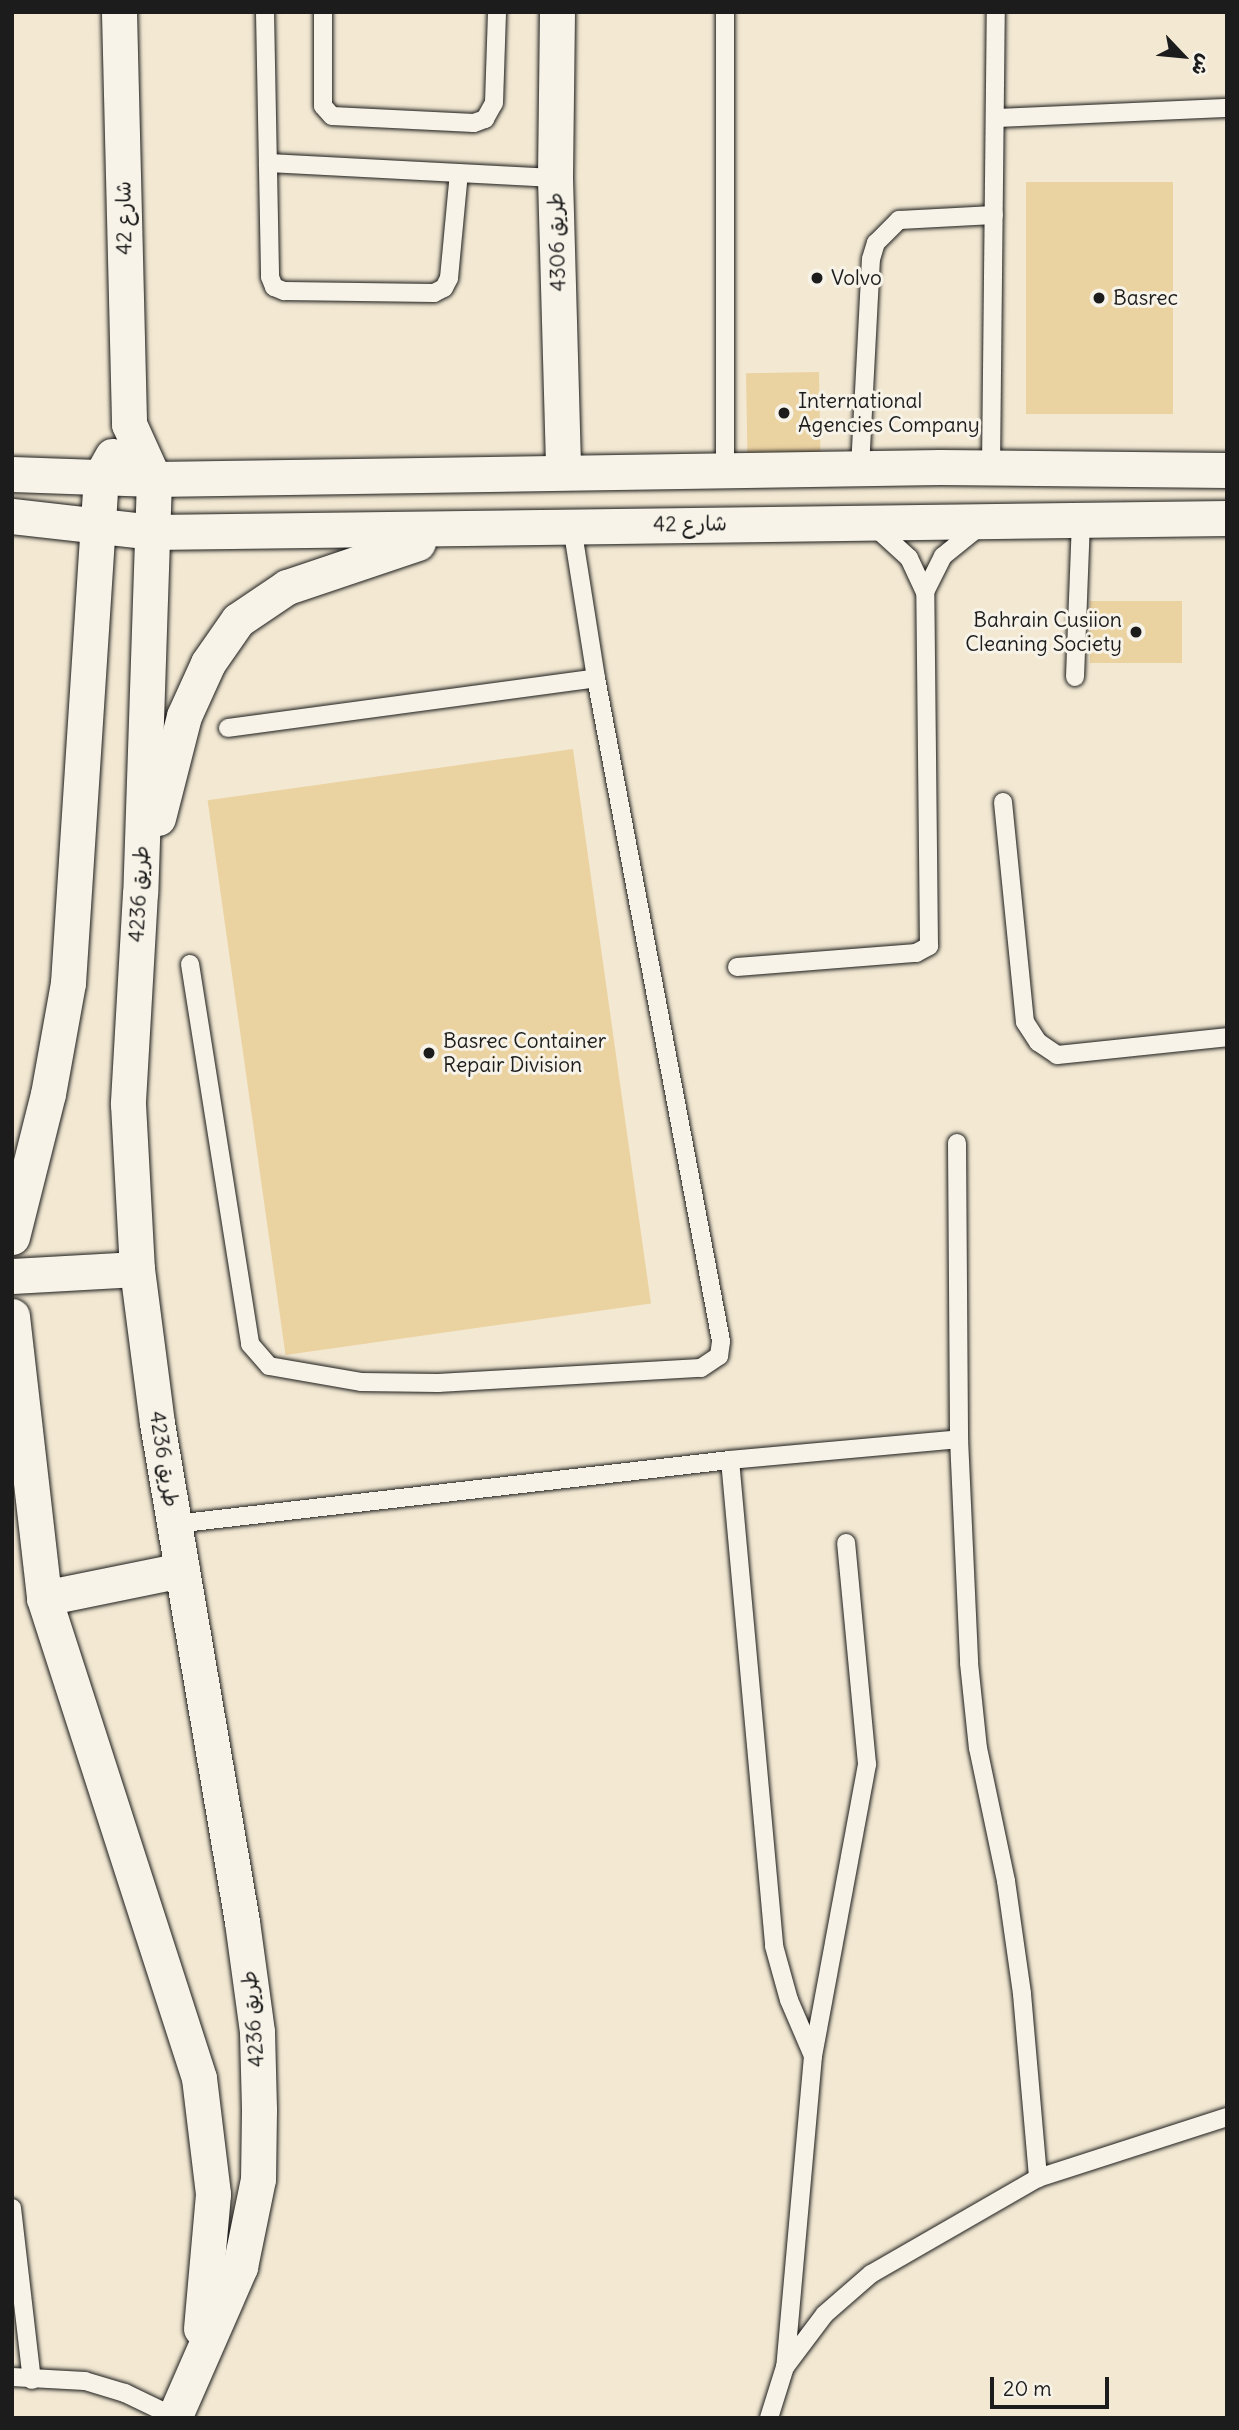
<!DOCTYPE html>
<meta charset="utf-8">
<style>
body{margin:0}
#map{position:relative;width:1239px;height:2430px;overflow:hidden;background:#f3e9d3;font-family:Delius,"Playpen Sans Arabic",sans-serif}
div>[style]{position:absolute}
.building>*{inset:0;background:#ebd2a1;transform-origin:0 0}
.roads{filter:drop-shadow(0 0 2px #1c1c1c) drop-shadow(0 0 2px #1c1c1c)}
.lane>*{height:18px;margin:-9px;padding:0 9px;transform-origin:9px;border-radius:9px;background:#f7f3e8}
.street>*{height:35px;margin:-17.5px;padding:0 17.5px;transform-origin:17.5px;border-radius:17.5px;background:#f7f3e8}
.dots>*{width:19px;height:19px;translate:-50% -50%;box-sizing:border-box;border:4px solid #f7f3e8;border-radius:50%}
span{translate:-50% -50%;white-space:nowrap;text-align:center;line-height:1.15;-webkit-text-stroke:6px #f7f3e8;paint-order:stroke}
.street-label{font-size:21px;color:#1c1c1c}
.poi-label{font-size:21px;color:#1c1c1c}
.left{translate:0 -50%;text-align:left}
.right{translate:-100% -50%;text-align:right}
.frame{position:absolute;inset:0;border:14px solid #1c1c1c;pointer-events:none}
.north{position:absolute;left:1148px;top:21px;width:70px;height:70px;-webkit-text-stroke:5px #f7f3e8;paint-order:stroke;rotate:116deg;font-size:19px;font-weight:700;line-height:28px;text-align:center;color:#1c1c1c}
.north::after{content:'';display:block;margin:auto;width:24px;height:32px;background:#1c1c1c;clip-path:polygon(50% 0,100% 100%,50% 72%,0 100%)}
.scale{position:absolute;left:990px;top:2377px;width:119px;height:32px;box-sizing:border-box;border:4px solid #1c1c1c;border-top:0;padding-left:9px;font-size:21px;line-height:24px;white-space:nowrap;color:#1c1c1c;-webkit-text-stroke:5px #f7f3e8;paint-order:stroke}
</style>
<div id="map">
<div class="building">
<div style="left:1026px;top:182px;width:147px;height:232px"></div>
<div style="left:819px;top:372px;width:80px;height:73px;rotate:89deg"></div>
<div style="left:1090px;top:601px;width:92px;height:62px"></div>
<div style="left:573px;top:749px;width:560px;height:369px;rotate:82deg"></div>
</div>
<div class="roads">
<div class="lane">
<div style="left:265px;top:12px;width:265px;rotate:88.9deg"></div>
<div style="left:270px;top:277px;width:11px;rotate:68deg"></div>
<div style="left:274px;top:287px;width:11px;rotate:22deg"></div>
<div style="left:284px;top:291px;width:150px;rotate:0.8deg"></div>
<div style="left:434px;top:293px;width:11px;rotate:-27deg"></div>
<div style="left:444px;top:288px;width:11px;rotate:-63deg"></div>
<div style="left:449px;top:278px;width:105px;rotate:-84.6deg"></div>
<div style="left:323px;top:12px;width:94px;rotate:90deg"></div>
<div style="left:323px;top:106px;width:13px;rotate:48deg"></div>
<div style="left:332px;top:116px;width:142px;rotate:2.8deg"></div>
<div style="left:474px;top:123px;width:12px;rotate:-20deg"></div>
<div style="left:485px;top:119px;width:18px;rotate:-61deg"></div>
<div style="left:494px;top:103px;width:91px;rotate:-88.1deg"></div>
<div style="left:995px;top:118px;width:232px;rotate:-2.5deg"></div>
<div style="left:268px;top:163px;width:287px;rotate:3deg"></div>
<div style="left:991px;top:467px;width:455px;rotate:-89.4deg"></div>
<div style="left:860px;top:468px;width:209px;rotate:-87deg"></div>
<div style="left:871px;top:259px;width:17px;rotate:-73deg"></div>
<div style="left:876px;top:243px;width:33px;rotate:-45deg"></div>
<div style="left:899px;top:220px;width:95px;rotate:-3deg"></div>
<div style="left:725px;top:471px;width:459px;rotate:-90deg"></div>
<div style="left:875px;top:527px;width:46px;rotate:42.4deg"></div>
<div style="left:909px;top:558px;width:38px;rotate:65deg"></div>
<div style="left:1075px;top:677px;width:158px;rotate:-87.8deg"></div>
<div style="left:228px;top:728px;width:371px;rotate:-7.7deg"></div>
<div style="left:1003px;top:802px;width:221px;rotate:84.3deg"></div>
<div style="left:1025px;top:1022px;width:24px;rotate:57deg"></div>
<div style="left:1038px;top:1042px;width:23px;rotate:34deg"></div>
<div style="left:1057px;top:1055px;width:171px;rotate:-6deg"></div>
<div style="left:190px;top:964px;width:385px;rotate:81deg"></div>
<div style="left:250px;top:1344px;width:29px;rotate:49deg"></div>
<div style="left:269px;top:1366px;width:93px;rotate:9.9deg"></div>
<div style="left:361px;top:1382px;width:77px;rotate:0.7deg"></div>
<div style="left:438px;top:1383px;width:263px;rotate:-3.3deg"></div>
<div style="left:701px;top:1368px;width:22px;rotate:-34deg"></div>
<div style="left:719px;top:1356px;width:15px;rotate:-82deg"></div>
<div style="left:721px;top:1341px;width:675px;rotate:-100.68deg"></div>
<div style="left:596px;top:678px;width:154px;rotate:-99deg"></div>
<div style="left:737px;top:967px;width:180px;rotate:-4.5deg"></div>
<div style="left:916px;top:953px;width:15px;rotate:-28deg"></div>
<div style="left:929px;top:946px;width:354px;rotate:-90.6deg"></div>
<div style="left:925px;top:592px;width:40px;rotate:-63.4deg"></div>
<div style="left:943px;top:556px;width:46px;rotate:-38.9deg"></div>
<div style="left:957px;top:1143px;width:296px;rotate:89.6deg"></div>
<div style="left:959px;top:1439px;width:224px;rotate:87.4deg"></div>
<div style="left:969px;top:1663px;width:85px;rotate:84deg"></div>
<div style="left:978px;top:1748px;width:136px;rotate:78.1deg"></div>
<div style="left:1006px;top:1881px;width:114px;rotate:81.9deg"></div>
<div style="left:1022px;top:1994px;width:185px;rotate:85deg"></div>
<div style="left:730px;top:1460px;width:488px;rotate:84.8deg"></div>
<div style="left:774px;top:1946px;width:56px;rotate:74.5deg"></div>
<div style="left:789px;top:2000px;width:61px;rotate:66.8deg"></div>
<div style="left:813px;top:2056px;width:312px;rotate:95.1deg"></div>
<div style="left:175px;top:1524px;width:559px;rotate:-6.58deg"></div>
<div style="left:730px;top:1460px;width:230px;rotate:-5.2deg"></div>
<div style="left:813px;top:2056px;width:297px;rotate:-79.5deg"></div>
<div style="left:867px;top:1764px;width:222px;rotate:-95.4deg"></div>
<div style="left:12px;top:2208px;width:173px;rotate:83.4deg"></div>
<div style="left:12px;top:2377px;width:73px;rotate:3.1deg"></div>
<div style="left:85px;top:2381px;width:42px;rotate:16.7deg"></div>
<div style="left:125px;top:2393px;width:58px;rotate:25.7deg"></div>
<div style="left:769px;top:2418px;width:53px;rotate:-72.6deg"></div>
<div style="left:785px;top:2367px;width:66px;rotate:-53deg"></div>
<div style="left:825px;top:2314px;width:61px;rotate:-41deg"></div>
<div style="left:871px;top:2274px;width:193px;rotate:-29.9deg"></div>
<div style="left:1038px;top:2178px;width:199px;rotate:-17.9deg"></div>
</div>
<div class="street">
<div style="left:119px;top:12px;width:412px;rotate:88.6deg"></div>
<div style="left:129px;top:424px;width:60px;rotate:65.6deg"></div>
<div style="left:154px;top:479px;width:414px;rotate:91.9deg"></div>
<div style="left:140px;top:893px;width:211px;rotate:93.3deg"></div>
<div style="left:128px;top:1104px;width:165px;rotate:86.9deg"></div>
<div style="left:137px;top:1269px;width:155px;rotate:82.6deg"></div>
<div style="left:157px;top:1423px;width:506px;rotate:80.33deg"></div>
<div style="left:242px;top:1922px;width:111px;rotate:82.2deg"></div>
<div style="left:257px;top:2032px;width:78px;rotate:88.5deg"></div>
<div style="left:259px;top:2110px;width:69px;rotate:90.8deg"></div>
<div style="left:258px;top:2179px;width:90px;rotate:101.6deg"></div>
<div style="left:240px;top:2267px;width:165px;rotate:113.6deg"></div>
<div style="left:557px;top:12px;width:166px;rotate:90.7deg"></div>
<div style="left:555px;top:178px;width:293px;rotate:88.4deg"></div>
<div style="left:12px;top:474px;width:142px;rotate:2deg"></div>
<div style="left:154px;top:479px;width:786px;rotate:-0.87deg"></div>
<div style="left:940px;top:467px;width:287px;rotate:0.6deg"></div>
<div style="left:12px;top:516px;width:141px;rotate:6.5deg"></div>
<div style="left:152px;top:532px;width:1075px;rotate:-0.75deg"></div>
<div style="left:158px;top:818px;width:105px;rotate:-75.7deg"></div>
<div style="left:184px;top:716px;width:58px;rotate:-65.6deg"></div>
<div style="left:208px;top:663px;width:52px;rotate:-55.1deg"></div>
<div style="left:238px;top:620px;width:59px;rotate:-34deg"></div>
<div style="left:287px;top:587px;width:138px;rotate:-18.6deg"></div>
<div style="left:12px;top:1237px;width:147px;rotate:-75.9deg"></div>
<div style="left:48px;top:1094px;width:113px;rotate:-79.8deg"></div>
<div style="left:68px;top:983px;width:508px;rotate:-86.28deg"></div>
<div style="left:101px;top:476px;width:23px;rotate:-61deg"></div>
<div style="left:12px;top:1276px;width:125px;rotate:-3.2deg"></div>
<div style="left:12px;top:1316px;width:284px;rotate:83.5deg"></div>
<div style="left:44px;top:1598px;width:504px;rotate:72.1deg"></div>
<div style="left:199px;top:2078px;width:117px;rotate:83.1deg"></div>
<div style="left:213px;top:2194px;width:135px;rotate:95.1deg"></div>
<div style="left:44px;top:1598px;width:141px;rotate:-11.5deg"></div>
</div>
</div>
<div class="dots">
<div style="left:817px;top:278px;background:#1c1c1c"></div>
<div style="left:1099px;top:298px;background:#1c1c1c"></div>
<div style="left:784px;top:413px;background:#1c1c1c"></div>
<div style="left:1136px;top:632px;background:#1c1c1c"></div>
<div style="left:429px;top:1053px;background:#1c1c1c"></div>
</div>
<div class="street-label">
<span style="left:124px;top:218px;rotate:-91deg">شارع 42</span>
<span style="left:557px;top:242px;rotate:-92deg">طريق 4306</span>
<span style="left:690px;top:524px;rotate:-1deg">شارع 42</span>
<span style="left:139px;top:894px;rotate:-87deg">طريق 4236</span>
<span style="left:164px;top:1459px;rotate:81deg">طريق 4236</span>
<span style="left:253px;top:2019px;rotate:-95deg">طريق 4236</span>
</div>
<div class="poi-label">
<span class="left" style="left:831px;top:278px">Volvo</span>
<span class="left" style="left:1113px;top:298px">Basrec</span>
<span class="left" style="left:798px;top:413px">International<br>Agencies Company</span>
<span class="right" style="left:1122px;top:632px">Bahrain Cusiion<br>Cleaning Society</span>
<span class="left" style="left:443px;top:1053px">Basrec Container<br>Repair Division</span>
</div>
<div class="frame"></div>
<div class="north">ش</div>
<div class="scale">20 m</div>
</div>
